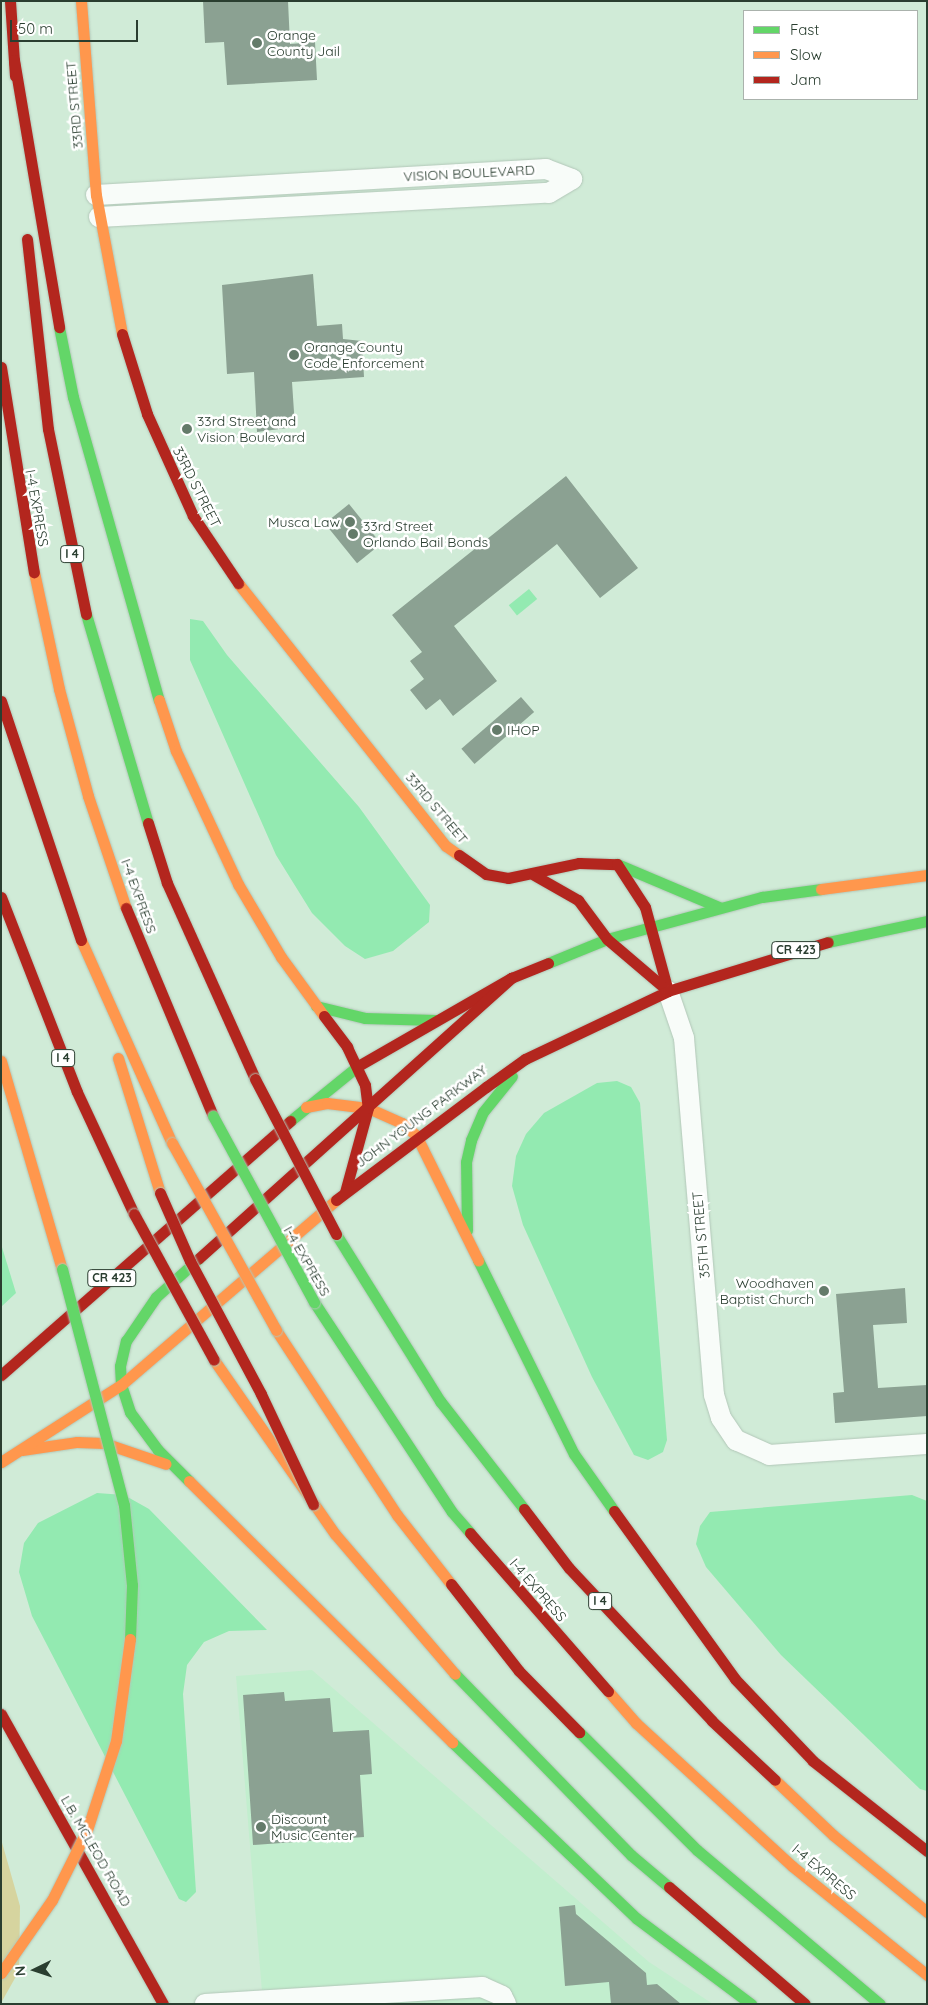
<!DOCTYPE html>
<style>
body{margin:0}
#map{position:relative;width:928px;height:2005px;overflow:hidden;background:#d0ebd7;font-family:Quicksand,sans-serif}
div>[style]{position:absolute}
.built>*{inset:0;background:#c2eece}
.green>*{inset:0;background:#d6d49f}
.water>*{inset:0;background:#93eab1;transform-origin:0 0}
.building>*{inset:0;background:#8ba192;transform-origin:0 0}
.roads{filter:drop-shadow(0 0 1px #b2c7b8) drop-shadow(0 0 1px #b2c7b8)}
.street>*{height:20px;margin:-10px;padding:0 10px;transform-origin:10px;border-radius:10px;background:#f8fcf9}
.fast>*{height:11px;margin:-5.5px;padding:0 5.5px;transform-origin:5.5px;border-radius:5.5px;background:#63d668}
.slow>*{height:11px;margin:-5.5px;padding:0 5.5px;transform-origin:5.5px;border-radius:5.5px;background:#ff974d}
.jam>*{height:11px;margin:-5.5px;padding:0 5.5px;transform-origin:5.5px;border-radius:5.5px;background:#b3261e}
.bridges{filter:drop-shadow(0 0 1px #b2c7b8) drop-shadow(0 0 1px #b2c7b8)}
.fast-bridge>*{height:11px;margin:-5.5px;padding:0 5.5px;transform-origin:5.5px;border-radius:5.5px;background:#63d668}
.slow-bridge>*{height:11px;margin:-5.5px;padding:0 5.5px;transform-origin:5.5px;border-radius:5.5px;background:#ff974d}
.jam-bridge>*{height:11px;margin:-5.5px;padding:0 5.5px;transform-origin:5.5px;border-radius:5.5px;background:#b3261e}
.dots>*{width:14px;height:14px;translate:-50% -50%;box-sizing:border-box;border:2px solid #fff;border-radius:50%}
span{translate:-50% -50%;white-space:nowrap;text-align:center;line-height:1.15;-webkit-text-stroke:5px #fff;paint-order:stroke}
.shield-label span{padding:1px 4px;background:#fff;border:1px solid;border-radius:4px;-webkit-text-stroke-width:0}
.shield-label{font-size:12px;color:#2a3e30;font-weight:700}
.poi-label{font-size:14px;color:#2a3e30}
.left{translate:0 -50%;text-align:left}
.right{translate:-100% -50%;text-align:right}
.street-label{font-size:14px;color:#2a3e30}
.frame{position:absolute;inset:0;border:2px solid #2a3e30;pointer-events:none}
.legend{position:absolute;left:743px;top:10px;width:175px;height:90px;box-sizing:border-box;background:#fff;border:1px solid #aab2ac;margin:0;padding:6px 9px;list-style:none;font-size:15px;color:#2a3e30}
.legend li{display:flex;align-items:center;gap:10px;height:25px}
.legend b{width:25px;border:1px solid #aab2ac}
.north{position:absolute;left:10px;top:1945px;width:50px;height:50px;-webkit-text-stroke:4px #fff;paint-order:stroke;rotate:266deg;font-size:14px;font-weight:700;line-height:20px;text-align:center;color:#2a3e30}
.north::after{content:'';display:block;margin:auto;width:18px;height:22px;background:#2a3e30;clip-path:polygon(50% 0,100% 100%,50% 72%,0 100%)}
.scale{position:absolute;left:10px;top:20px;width:128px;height:22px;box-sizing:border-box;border:2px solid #2a3e30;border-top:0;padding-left:6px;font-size:15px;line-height:18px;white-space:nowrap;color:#2a3e30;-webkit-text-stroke:4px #fff;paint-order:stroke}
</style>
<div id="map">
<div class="built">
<div style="clip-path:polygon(312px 1670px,649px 1962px,713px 2004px,263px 2004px,236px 1676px)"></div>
</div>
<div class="green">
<div style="clip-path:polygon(1px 1839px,20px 1906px,19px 1971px,1px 2003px)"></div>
</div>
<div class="water">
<div style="left:529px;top:589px;width:13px;height:26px;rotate:51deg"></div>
<div style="clip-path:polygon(190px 619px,203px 621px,227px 655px,359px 807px,430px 905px,429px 922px,393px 951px,365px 959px,345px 946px,312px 913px,276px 855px,190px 660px)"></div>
<div style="clip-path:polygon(617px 1081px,631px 1087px,640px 1103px,667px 1440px,663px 1452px,648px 1460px,634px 1455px,592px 1377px,523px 1225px,512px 1186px,516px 1156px,526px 1134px,544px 1113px,597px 1083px)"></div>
<div style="clip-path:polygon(1px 1244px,16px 1293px,1px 1307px)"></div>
<div style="clip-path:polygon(97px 1493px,124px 1495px,149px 1509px,267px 1630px,229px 1631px,204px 1642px,187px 1665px,183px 1694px,196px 1892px,186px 1902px,179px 1899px,32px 1616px,19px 1572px,24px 1543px,38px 1523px)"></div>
<div style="clip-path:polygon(912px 1495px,927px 1501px,927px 1791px,920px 1789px,781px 1655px,706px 1567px,696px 1544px,700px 1526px,710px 1512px)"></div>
</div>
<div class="building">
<div style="clip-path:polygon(203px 1px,288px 1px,290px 44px,315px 42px,317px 80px,227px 85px,224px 42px,205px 43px)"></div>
<div style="clip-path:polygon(313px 274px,317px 326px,342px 324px,343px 339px,362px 341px,364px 377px,292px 382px,295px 427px,257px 432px,254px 372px,227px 374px,222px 285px)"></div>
<div style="clip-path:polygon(566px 476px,638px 568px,600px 598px,557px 544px,454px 626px,497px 681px,453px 716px,440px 699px,426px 710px,410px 690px,424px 679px,410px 661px,422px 652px,392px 615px)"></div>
<div style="left:349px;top:504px;width:51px;height:31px;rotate:51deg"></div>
<div style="left:521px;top:697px;width:20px;height:79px;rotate:49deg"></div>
<div style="clip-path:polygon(905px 1288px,907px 1323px,873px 1325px,878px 1388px,927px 1385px,927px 1416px,835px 1423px,833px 1393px,844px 1392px,836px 1294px)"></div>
<div style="clip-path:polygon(284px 1692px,285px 1701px,330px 1698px,333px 1732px,369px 1730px,372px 1774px,360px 1775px,364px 1837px,253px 1845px,243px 1695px)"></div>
<div style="clip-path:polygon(575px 1905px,576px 1914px,646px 1973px,647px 1985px,657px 1984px,681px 2004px,611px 2004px,609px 1982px,565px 1986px,559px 1907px)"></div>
</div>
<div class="roads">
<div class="street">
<div style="left:96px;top:195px;width:451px;rotate:-3.3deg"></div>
<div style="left:546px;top:169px;width:28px;rotate:21deg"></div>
<div style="left:99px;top:217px;width:451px;rotate:-3.1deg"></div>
<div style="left:549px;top:193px;width:27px;rotate:-31deg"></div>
<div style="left:668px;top:991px;width:50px;rotate:71.2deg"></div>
<div style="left:684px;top:1038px;width:358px;rotate:85.2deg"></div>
<div style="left:714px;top:1395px;width:24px;rotate:73deg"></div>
<div style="left:721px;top:1418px;width:27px;rotate:56deg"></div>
<div style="left:736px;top:1440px;width:36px;rotate:24deg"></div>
<div style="left:769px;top:1455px;width:158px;rotate:-4deg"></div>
<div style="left:205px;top:2004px;width:278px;rotate:-3.5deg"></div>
<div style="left:482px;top:1987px;width:22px;rotate:24deg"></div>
<div style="left:502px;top:1996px;width:9px;rotate:63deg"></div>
</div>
<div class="fast">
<div style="left:59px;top:327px;width:71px;rotate:78.7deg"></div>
<div style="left:73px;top:397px;width:315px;rotate:74.2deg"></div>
<div style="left:86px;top:614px;width:218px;rotate:73.5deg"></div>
<div style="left:617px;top:864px;width:111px;rotate:22.9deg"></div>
<div style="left:828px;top:942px;width:101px;rotate:-12deg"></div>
<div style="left:548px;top:963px;width:64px;rotate:-22.1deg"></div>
<div style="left:607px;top:939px;width:161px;rotate:-15.2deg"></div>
<div style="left:762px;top:897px;width:60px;rotate:-7.7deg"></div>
<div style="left:316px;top:1006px;width:50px;rotate:13.8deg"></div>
<div style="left:365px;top:1018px;width:70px;rotate:1.6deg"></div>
<div style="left:290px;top:1121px;width:87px;rotate:-39deg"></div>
<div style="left:467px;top:1230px;width:68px;rotate:-90.8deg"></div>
<div style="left:466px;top:1162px;width:23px;rotate:-77deg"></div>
<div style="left:471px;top:1140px;width:30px;rotate:-67deg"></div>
<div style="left:483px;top:1112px;width:46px;rotate:-51.1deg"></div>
<div style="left:336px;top:1234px;width:197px;rotate:58.1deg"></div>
<div style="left:440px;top:1401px;width:137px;rotate:52.1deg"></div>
<div style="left:478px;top:1260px;width:216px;rotate:63.7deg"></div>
<div style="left:574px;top:1454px;width:70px;rotate:54.9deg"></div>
<div style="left:314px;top:1302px;width:251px;rotate:56.7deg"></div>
<div style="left:452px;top:1512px;width:28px;rotate:49deg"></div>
<div style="left:189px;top:1481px;width:44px;rotate:-135deg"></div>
<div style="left:158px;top:1450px;width:47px;rotate:-126.4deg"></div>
<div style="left:130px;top:1412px;width:28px;rotate:-108deg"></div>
<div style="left:121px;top:1385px;width:19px;rotate:-93deg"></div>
<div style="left:120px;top:1366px;width:26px;rotate:-77deg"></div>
<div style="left:126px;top:1341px;width:53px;rotate:-55.7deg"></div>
<div style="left:156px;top:1297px;width:57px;rotate:-42.1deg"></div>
<div style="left:455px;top:1674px;width:252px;rotate:45.8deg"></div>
<div style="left:631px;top:1855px;width:50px;rotate:40.1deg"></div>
<div style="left:579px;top:1732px;width:167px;rotate:45deg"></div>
<div style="left:697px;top:1850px;width:239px;rotate:40.1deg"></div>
<div style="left:452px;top:1742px;width:255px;rotate:43.7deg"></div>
<div style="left:636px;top:1918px;width:144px;rotate:36.8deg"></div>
</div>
<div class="slow">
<div style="left:81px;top:1px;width:195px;rotate:85.6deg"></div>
<div style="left:96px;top:195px;width:141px;rotate:79.4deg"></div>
<div style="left:34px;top:572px;width:120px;rotate:77.9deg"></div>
<div style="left:59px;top:689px;width:111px;rotate:74.8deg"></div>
<div style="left:88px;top:796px;width:118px;rotate:71.3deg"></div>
<div style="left:238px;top:583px;width:335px;rotate:51.7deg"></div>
<div style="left:446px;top:846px;width:16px;rotate:35deg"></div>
<div style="left:159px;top:700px;width:54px;rotate:71.6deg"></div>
<div style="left:176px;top:751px;width:147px;rotate:65deg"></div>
<div style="left:238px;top:884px;width:85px;rotate:59.5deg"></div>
<div style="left:281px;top:957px;width:73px;rotate:53.9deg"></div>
<div style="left:821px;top:889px;width:107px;rotate:-7.5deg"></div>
<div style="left:81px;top:940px;width:222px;rotate:65.9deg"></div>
<div style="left:118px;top:1058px;width:141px;rotate:72.7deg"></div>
<div style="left:1px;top:1061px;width:217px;rotate:73.7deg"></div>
<div style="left:306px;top:1107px;width:21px;rotate:-11deg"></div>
<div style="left:327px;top:1103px;width:41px;rotate:7deg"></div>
<div style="left:368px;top:1108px;width:37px;rotate:24deg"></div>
<div style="left:402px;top:1123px;width:18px;rotate:41deg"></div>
<div style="left:416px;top:1135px;width:140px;rotate:63.6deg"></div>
<div style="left:276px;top:1330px;width:221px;rotate:56.8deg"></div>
<div style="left:397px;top:1515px;width:88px;rotate:52deg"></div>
<div style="left:214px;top:1360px;width:212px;rotate:55.2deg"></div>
<div style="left:335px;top:1534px;width:184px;rotate:49.4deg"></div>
<div style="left:22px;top:1450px;width:56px;rotate:-8.3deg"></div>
<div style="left:77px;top:1442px;width:27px;rotate:2deg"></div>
<div style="left:104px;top:1443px;width:65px;rotate:18.7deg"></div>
<div style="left:1px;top:1462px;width:143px;rotate:-32.7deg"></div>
<div style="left:121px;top:1385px;width:284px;rotate:-40.7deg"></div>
<div style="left:189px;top:1481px;width:371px;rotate:44.8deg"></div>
<div style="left:608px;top:1691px;width:43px;rotate:48.8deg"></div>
<div style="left:636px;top:1723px;width:212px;rotate:42.5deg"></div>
<div style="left:792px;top:1866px;width:174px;rotate:38.9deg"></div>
<div style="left:775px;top:1780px;width:80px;rotate:43.5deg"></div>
<div style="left:833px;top:1835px;width:122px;rotate:39.3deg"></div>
</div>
<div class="jam">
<div style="left:10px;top:1px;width:75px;rotate:86.2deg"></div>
<div style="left:14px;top:60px;width:271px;rotate:80.4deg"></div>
<div style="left:27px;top:239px;width:191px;rotate:83.7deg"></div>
<div style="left:48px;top:429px;width:189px;rotate:78.4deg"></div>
<div style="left:122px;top:334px;width:84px;rotate:72.6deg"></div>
<div style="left:147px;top:414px;width:112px;rotate:65.7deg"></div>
<div style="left:193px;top:516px;width:81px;rotate:56.1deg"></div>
<div style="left:1px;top:367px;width:208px;rotate:80.9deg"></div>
<div style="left:1px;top:701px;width:252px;rotate:71.5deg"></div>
<div style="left:148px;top:823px;width:63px;rotate:72.4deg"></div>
<div style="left:167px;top:883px;width:215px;rotate:65.8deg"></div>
<div style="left:459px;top:855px;width:33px;rotate:35deg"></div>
<div style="left:486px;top:874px;width:22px;rotate:10deg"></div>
<div style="left:508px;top:878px;width:73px;rotate:-11.9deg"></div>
<div style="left:579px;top:863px;width:38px;rotate:2deg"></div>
<div style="left:617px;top:864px;width:51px;rotate:56.9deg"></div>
<div style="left:645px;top:907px;width:87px;rotate:74.7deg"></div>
<div style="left:534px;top:875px;width:51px;rotate:29.6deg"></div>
<div style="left:578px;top:900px;width:49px;rotate:53.4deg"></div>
<div style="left:607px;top:939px;width:80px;rotate:40.4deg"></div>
<div style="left:1px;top:897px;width:209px;rotate:68.7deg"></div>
<div style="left:77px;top:1092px;width:135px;rotate:65deg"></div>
<div style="left:126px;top:908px;width:225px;rotate:67.3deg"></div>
<div style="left:324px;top:1016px;width:39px;rotate:53deg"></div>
<div style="left:347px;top:1047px;width:42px;rotate:64.7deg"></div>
<div style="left:365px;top:1085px;width:23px;rotate:83deg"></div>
<div style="left:368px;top:1108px;width:87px;rotate:105.3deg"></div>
<div style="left:358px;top:1066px;width:177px;rotate:-29.9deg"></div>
<div style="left:511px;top:978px;width:40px;rotate:-22deg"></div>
<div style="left:486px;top:1087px;width:48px;rotate:-35.7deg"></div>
<div style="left:525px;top:1059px;width:158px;rotate:-25.4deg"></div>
<div style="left:668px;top:991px;width:167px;rotate:-17deg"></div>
<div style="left:336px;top:1200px;width:188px;rotate:-37deg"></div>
<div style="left:198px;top:1259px;width:421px;rotate:-41.9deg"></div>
<div style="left:1px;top:1375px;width:385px;rotate:-41.3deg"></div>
<div style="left:524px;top:1509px;width:74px;rotate:52.7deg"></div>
<div style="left:569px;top:1568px;width:209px;rotate:46.9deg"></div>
<div style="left:712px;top:1721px;width:86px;rotate:43.1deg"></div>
<div style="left:614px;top:1511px;width:207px;rotate:54.2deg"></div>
<div style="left:735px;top:1679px;width:113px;rotate:46.4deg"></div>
<div style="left:813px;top:1761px;width:145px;rotate:38.3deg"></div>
<div style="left:470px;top:1533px;width:210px;rotate:48.9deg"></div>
<div style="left:451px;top:1584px;width:110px;rotate:52deg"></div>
<div style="left:519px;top:1671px;width:86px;rotate:45.5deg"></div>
<div style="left:1px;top:1714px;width:332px;rotate:60.8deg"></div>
<div style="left:669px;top:1887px;width:179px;rotate:40.7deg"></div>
</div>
</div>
<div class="bridges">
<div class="fast-bridge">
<div style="left:213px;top:1116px;width:212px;rotate:61.5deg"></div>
<div style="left:62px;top:1269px;width:244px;rotate:75.3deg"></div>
<div style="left:124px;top:1505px;width:80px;rotate:84.3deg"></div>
<div style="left:132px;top:1585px;width:54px;rotate:92.1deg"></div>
</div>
<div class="slow-bridge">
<div style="left:172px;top:1143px;width:214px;rotate:60.9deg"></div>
<div style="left:1px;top:1973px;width:89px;rotate:-55.1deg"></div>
<div style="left:52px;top:1900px;width:78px;rotate:-63.4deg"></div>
<div style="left:87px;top:1830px;width:94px;rotate:-72deg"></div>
<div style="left:116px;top:1741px;width:103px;rotate:-82.2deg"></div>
</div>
<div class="jam-bridge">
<div style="left:255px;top:1079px;width:175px;rotate:62.4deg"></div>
<div style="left:160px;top:1193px;width:74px;rotate:66.2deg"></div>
<div style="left:190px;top:1261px;width:151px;rotate:61.9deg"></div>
<div style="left:261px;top:1394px;width:122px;rotate:64.7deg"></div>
<div style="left:134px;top:1214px;width:166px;rotate:61.3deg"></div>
</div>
</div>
<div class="dots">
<div style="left:257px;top:43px;background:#647b6a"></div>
<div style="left:294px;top:355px;background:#647b6a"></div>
<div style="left:187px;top:429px;background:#647b6a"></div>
<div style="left:350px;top:522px;background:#647b6a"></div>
<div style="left:353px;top:534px;background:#647b6a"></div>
<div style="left:497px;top:730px;background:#647b6a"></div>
<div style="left:824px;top:1291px;background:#647b6a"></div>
<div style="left:261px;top:1827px;background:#647b6a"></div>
</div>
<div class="shield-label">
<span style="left:72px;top:554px">I 4</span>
<span style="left:796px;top:950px">CR 423</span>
<span style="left:63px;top:1058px">I 4</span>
<span style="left:112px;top:1278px">CR 423</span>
<span style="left:600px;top:1601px">I 4</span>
</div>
<div class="poi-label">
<span class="left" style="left:267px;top:43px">Orange<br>County Jail</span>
<span class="left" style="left:304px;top:355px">Orange County<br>Code Enforcement</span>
<span class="left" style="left:197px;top:429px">33rd Street and<br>Vision Boulevard</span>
<span class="right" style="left:340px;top:522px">Musca Law</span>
<span class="left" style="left:363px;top:534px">33rd Street<br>Orlando Bail Bonds</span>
<span class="left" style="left:507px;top:730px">IHOP</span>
<span class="right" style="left:814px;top:1291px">Woodhaven<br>Baptist Church</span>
<span class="left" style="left:271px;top:1827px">Discount<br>Music Center</span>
</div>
<div class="street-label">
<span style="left:74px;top:105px;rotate:-95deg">33RD STREET</span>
<span style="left:469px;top:173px;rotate:-3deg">VISION BOULEVARD</span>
<span style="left:197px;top:487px;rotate:63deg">33RD STREET</span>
<span style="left:37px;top:508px;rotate:80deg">I-4 EXPRESS</span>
<span style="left:437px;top:808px;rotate:50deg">33RD STREET</span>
<span style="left:139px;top:896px;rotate:70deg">I-4 EXPRESS</span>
<span style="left:421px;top:1116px;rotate:-37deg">JOHN YOUNG PARKWAY</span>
<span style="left:701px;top:1235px;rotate:-95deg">35TH STREET</span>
<span style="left:307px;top:1261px;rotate:60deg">I-4 EXPRESS</span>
<span style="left:538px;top:1590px;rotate:49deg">I-4 EXPRESS</span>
<span style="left:96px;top:1851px;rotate:60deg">L.B. MCLEOD ROAD</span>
<span style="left:824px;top:1872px;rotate:40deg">I-4 EXPRESS</span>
</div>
<div class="frame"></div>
<ul class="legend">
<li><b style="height:6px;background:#63d668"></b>Fast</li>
<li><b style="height:6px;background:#ff974d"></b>Slow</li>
<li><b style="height:6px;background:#b3261e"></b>Jam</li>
</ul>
<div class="north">N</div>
<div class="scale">50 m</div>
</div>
